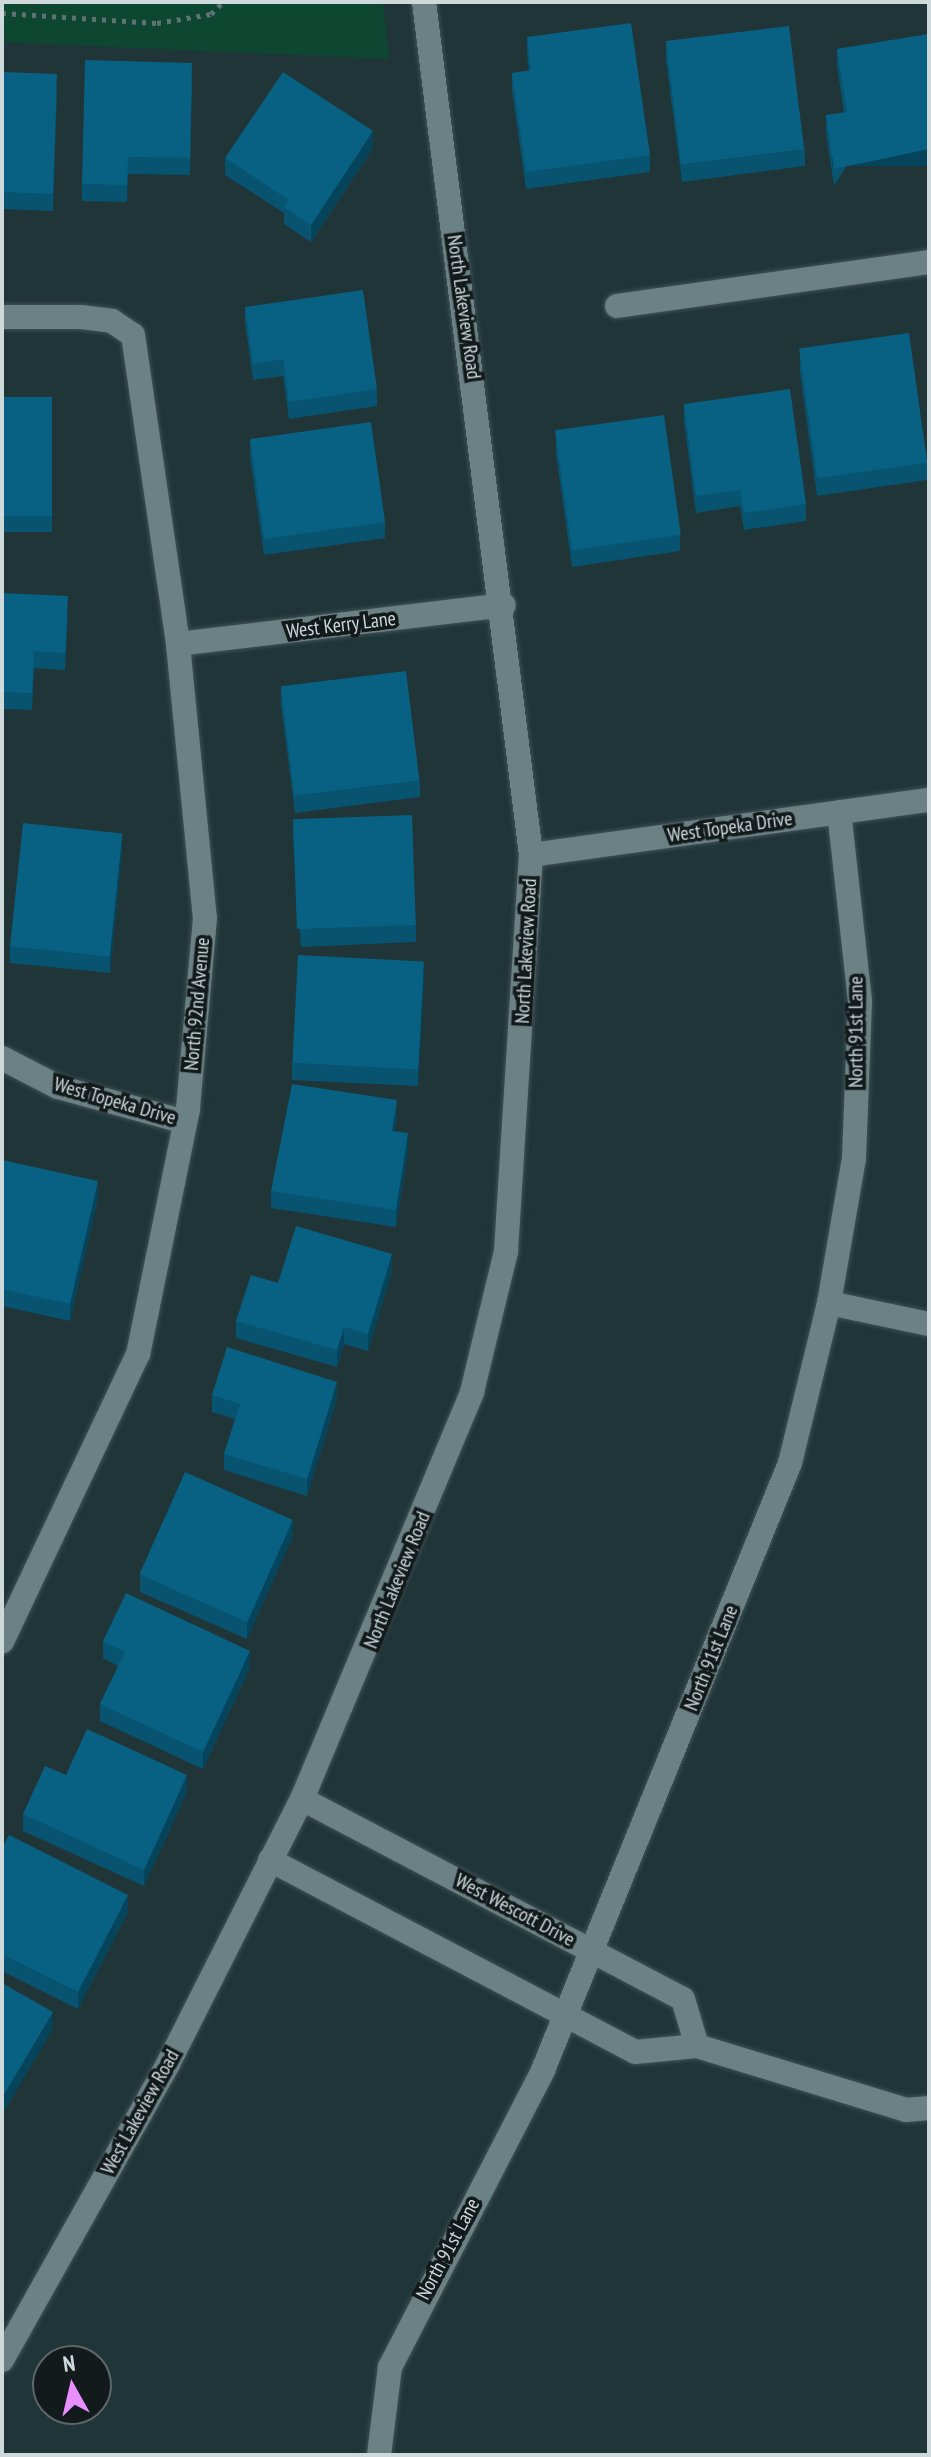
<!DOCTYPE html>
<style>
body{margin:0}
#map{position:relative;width:931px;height:2457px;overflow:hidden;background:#203538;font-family:"PT Sans Narrow",sans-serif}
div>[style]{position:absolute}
.green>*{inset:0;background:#0d4631}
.path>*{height:5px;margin-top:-2.5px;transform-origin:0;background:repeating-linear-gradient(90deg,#607174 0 4px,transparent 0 10px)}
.roads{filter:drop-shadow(0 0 2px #3f5154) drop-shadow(0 0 2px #3f5154)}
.street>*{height:24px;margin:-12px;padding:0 12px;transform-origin:12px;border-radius:12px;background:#6b8184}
.secondary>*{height:24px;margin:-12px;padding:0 12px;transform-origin:12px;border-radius:12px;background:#6b8184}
.wall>*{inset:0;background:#075370;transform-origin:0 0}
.shaded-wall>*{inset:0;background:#06445b;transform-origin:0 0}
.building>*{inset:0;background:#086182;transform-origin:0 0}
span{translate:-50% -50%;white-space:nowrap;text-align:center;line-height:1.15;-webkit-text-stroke:7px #121a1c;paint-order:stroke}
.street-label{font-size:20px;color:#ced9db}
.frame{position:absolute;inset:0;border:4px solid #ced9db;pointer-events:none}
.north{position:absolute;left:32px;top:2345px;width:80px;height:80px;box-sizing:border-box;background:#121a1c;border:2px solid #5d6668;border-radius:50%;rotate:352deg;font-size:22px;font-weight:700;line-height:32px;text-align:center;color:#ced9db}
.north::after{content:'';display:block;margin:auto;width:28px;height:36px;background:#e88eff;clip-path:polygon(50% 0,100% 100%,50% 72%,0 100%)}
</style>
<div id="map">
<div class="green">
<div style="clip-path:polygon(2px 2px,383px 2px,389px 59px,2px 42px)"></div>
</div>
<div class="path">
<div style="left:2px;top:13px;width:155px;rotate:3.7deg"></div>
<div style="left:157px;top:23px;width:55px;rotate:-9.5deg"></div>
<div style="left:211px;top:14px;width:17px;rotate:-45deg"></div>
</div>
<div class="roads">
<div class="street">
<div style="left:617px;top:306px;width:315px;rotate:-8deg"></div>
<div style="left:2px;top:317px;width:79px"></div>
<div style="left:81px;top:317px;width:31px;rotate:7deg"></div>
<div style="left:112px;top:321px;width:25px;rotate:34deg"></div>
<div style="left:133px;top:335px;width:312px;rotate:81.7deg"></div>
<div style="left:178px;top:644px;width:275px;rotate:84.4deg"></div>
<div style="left:205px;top:918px;width:192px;rotate:95.1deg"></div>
<div style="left:188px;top:1109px;width:250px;rotate:101.5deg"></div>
<div style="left:138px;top:1354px;width:318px;rotate:115.3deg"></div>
<div style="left:178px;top:644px;width:328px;rotate:-6.8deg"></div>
<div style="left:531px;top:855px;width:402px;rotate:-7.9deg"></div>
<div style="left:2px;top:1058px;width:63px;rotate:27.4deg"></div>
<div style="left:58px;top:1087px;width:132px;rotate:15.4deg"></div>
<div style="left:829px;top:1303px;width:102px;rotate:11.9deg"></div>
<div style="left:302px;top:1799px;width:430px;rotate:27.7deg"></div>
<div style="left:683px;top:1999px;width:49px;rotate:73.4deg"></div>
<div style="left:270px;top:1860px;width:412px;rotate:27.7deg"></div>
<div style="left:635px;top:2052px;width:62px;rotate:-5.5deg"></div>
<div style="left:697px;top:2046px;width:219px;rotate:17deg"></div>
<div style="left:906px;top:2110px;width:23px;rotate:-5deg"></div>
<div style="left:379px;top:2455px;width:89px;rotate:-82.9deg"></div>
<div style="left:390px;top:2367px;width:334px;rotate:-62.7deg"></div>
<div style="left:543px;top:2070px;width:655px;rotate:-67.86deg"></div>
<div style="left:790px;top:1463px;width:165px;rotate:-76.3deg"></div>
<div style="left:829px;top:1303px;width:147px;rotate:-80.2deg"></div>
<div style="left:854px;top:1158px;width:157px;rotate:-87.8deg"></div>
<div style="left:860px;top:1001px;width:190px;rotate:-96.3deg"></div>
</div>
<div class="secondary">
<div style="left:2px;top:2360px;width:339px;rotate:-60.7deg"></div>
<div style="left:168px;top:2064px;width:297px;rotate:-63.2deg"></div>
<div style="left:302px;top:1799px;width:441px;rotate:-67.3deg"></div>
<div style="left:472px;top:1392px;width:145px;rotate:-76.4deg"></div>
<div style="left:506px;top:1251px;width:397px;rotate:-86.4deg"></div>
<div style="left:531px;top:855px;width:860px;rotate:-97.15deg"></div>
</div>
</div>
<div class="wall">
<div style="clip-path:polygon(929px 34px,834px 186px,826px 132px,826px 115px,844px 113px,837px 66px,837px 49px)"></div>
<div style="clip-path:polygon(527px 37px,650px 155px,650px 172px,526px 189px,512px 90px,512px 73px,529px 71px,527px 54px)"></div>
<div style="clip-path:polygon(666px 43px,805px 149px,805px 166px,682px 182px,666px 60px)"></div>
<div style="clip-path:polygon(2px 72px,57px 91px,53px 211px,2px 209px)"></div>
<div style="clip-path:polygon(192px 80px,190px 175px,128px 174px,127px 202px,82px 201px,82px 184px)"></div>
<div style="clip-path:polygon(373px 148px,311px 242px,284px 224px,284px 213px,225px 175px,225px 158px)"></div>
<div style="clip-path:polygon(245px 307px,377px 389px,377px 406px,289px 419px,283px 376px,253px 380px,245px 323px)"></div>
<div style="clip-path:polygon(800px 355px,927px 463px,927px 480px,817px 496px,800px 372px)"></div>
<div style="left:2px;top:397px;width:50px;height:135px"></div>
<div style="clip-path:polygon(684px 404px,806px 504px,806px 521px,744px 530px,740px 506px,696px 513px,684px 421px)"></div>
<div style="clip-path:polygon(556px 436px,680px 535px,680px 551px,572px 567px,556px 453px)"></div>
<div style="clip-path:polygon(250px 439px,385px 522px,385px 538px,264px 555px,250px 456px)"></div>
<div style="clip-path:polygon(2px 593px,68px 613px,65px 670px,34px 668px,32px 710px,2px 709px)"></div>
<div style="clip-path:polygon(281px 688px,420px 780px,420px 797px,295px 813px,281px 705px)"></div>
<div style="clip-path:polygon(293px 821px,416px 925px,416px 942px,301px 947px,293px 838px)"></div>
<div style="clip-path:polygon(122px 850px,110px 973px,10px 963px,10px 946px)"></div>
<div style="clip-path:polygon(424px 978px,418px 1086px,292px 1080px,292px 1063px)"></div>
<div style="clip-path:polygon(397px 1117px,394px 1132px,408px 1150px,396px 1227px,271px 1208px,271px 1191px)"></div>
<div style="clip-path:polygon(2px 1160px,98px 1198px,70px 1321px,2px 1306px)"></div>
<div style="clip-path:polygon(392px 1271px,368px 1351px,344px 1344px,337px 1367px,236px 1338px,236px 1321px,278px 1283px)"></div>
<div style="clip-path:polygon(212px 1395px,337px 1399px,307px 1496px,224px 1470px,224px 1454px,235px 1419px,212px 1412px)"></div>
<div style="clip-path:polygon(293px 1536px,247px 1639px,140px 1592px,140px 1575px)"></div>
<div style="clip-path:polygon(103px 1641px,250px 1668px,203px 1769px,100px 1721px,100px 1704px,118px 1666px,103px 1658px)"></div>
<div style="clip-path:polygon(66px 1775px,187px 1792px,144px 1886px,23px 1831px,23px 1814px)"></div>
<div style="clip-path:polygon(2px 1848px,128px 1912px,78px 2009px,2px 1971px)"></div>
</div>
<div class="shaded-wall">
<div style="clip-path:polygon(373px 131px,373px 148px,311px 242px,311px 225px)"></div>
<div style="left:929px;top:149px;width:17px;height:97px;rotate:90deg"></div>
<div style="clip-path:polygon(122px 834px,122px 850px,110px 973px,110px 956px)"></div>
<div style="clip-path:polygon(424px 961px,424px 978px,418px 1086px,418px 1069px)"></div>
<div style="clip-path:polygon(397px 1100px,397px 1117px,392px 1148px,392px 1131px)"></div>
<div style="clip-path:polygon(408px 1133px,408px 1150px,396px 1227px,396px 1210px)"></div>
<div style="clip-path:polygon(98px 1181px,98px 1198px,70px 1321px,70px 1304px)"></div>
<div style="clip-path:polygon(392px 1254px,392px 1271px,368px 1351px,368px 1334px)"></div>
<div style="clip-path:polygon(344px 1327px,344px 1344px,337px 1367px,337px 1350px)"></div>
<div style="clip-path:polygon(337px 1382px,337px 1399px,307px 1496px,307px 1479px)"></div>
<div style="clip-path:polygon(293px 1519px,293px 1536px,247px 1639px,247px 1622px)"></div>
<div style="clip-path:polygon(250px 1651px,250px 1668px,203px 1769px,203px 1752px)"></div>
<div style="clip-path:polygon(187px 1775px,187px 1792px,144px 1886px,144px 1870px)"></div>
<div style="clip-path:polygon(128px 1895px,128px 1912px,78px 2009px,78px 1992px)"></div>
<div style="clip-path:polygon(53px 2012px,53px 2029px,2px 2115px,2px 2098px)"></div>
</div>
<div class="building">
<div style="clip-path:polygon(631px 23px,650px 155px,526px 172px,512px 73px,531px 70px,527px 37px)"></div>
<div style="left:789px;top:26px;width:124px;height:124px;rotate:83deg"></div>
<div style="clip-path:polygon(929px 34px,929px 149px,834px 169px,826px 115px,847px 112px,837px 49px)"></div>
<div style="clip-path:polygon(85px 60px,192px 63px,190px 158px,128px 157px,127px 185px,82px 184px)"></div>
<div style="left:2px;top:72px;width:55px;height:120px;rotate:2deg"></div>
<div style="clip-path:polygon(283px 72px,373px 131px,311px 225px,284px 207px,289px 200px,225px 158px)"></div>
<div style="clip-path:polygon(363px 290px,377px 389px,289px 402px,283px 359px,253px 364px,245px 307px)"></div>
<div style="left:909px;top:333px;width:131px;height:111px;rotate:82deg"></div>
<div style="clip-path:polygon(790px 389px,806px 504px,744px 513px,740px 490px,696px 496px,684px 404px)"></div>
<div style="left:2px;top:397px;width:50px;height:119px"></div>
<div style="left:664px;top:415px;width:121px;height:110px;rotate:82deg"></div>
<div style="left:371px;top:422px;width:101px;height:122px;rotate:82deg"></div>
<div style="clip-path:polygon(2px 593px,68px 596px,65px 653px,34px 651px,32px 693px,2px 692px)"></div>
<div style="left:406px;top:671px;width:110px;height:126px;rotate:83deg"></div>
<div style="left:412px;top:815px;width:110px;height:119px;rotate:88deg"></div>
<div style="left:23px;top:823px;width:100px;height:124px;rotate:6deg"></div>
<div style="left:298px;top:955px;width:126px;height:108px;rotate:3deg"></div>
<div style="clip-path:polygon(292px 1084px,397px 1100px,392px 1131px,408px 1133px,396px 1210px,271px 1191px)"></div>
<div style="clip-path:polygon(2px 1160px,98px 1181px,70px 1304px,2px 1289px)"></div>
<div style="clip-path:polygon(296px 1226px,392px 1254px,368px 1334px,344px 1327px,337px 1350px,236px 1321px,251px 1275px,278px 1283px)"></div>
<div style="clip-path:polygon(227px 1347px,337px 1382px,307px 1479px,224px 1454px,240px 1404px,212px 1395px)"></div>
<div style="left:185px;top:1472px;width:118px;height:112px;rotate:24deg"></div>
<div style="clip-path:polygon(126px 1593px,250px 1651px,203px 1752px,100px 1704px,125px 1652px,103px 1641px)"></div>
<div style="clip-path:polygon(87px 1729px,187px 1775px,144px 1870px,23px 1814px,45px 1766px,66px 1775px)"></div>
<div style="clip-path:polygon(9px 1835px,128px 1895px,78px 1992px,2px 1954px,2px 1848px)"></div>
<div style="clip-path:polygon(2px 1983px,53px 2012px,2px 2098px)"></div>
</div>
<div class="street-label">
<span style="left:464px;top:307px;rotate:82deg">North Lakeview Road</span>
<span style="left:341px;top:625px;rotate:-7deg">West Kerry Lane</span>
<span style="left:730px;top:827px;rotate:-8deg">West Topeka Drive</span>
<span style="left:526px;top:951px;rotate:-87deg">North Lakeview Road</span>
<span style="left:197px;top:1004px;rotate:-85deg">North 92nd Avenue</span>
<span style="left:856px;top:1032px;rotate:-90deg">North 91st Lane</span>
<span style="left:115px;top:1101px;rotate:16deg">West Topeka Drive</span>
<span style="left:397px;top:1580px;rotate:-68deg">North Lakeview Road</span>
<span style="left:711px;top:1658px;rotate:-68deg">North 91st Lane</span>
<span style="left:515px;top:1910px;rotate:28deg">West Wescott Drive</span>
<span style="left:140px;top:2112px;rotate:-61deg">West Lakeview Road</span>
<span style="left:448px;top:2249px;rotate:-62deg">North 91st Lane</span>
</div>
<div class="frame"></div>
<div class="north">N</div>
</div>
